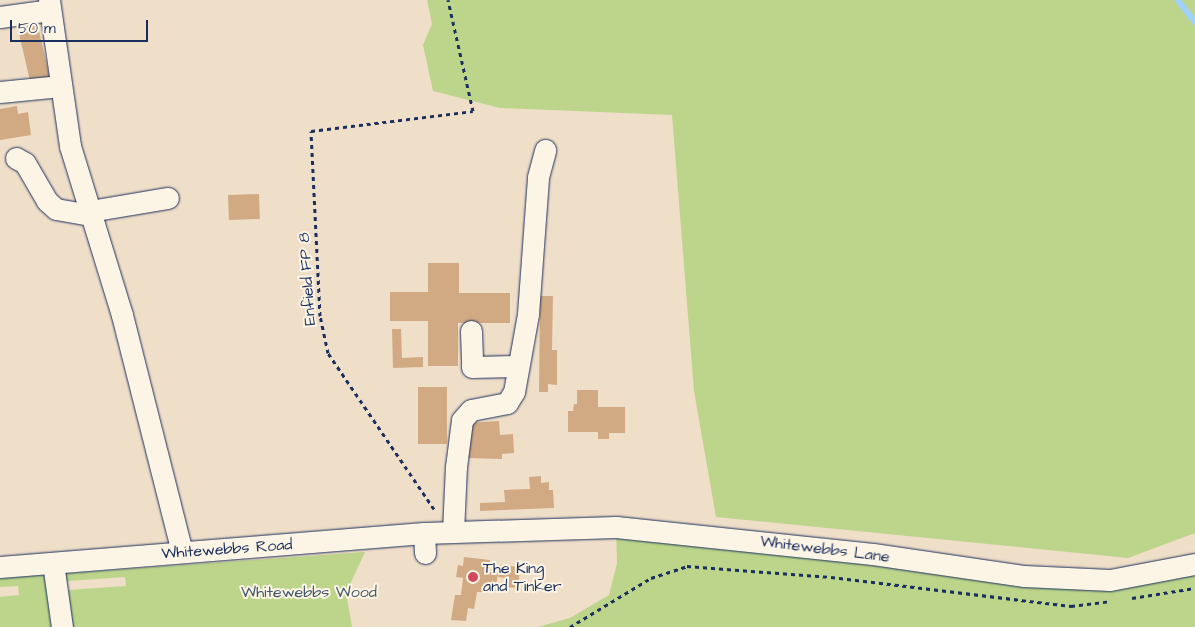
<!DOCTYPE html>
<style>
body{margin:0}
#map{position:relative;width:1195px;height:627px;overflow:hidden;background:#efdec8;font-family:"Architects Daughter",sans-serif}
div>[style]{position:absolute}
.green>*{inset:0;background:#bcd58b}
.stream>*{height:5.5px;margin:-2.75px;padding:0 2.75px;transform-origin:2.75px;border-radius:2.75px;background:#9fd1fc}
.building>*{inset:0;background:#d1aa83;transform-origin:0 0}
.path>*{height:3px;margin-top:-1.5px;transform-origin:0;background:repeating-linear-gradient(90deg,#1b2f5e 0 4px,transparent 0 8px)}
.roads{filter:drop-shadow(0 0 1px #1b2f5e) drop-shadow(0 0 1px #1b2f5e)}
.minor>*{height:21px;margin:-10.5px;padding:0 10.5px;transform-origin:10.5px;border-radius:10.5px;background:#fcf5e5}
.dots>*{width:14px;height:14px;translate:-50% -50%;box-sizing:border-box;border:2px solid #fcf5e5;border-radius:50%}
span{translate:-50% -50%;white-space:nowrap;text-align:center;line-height:1.15;-webkit-text-stroke:4px #fcf5e5;paint-order:stroke}
.street-label{font-size:16px;color:#1b2f5e}
.poi-label{font-size:16px;color:#1b2f5e}
.left{translate:0 -50%;text-align:left}
.park-label{font-size:16px;color:#435869}
.scale{position:absolute;left:10px;top:20px;width:138px;height:22px;box-sizing:border-box;border:2px solid #1b2f5e;border-top:0;padding-left:6px;font-size:15px;line-height:18px;white-space:nowrap;color:#1b2f5e;-webkit-text-stroke:4px #fcf5e5;paint-order:stroke}
</style>
<div id="map">
<div class="green">
<div style="clip-path:polygon(427px 0,1195px 0,1195px 533px,1128px 558px,716px 517px,694px 391px,672px 115px,500px 108px,433px 91px,423px 45px,432px 24px)"></div>
<div style="clip-path:polygon(616px 527px,1025px 576px,1195px 564px,1195px 627px,538px 627px,570px 618px,609px 595px,617px 563px)"></div>
<div style="clip-path:polygon(evenodd,365px 552px,346px 593px,352px 627px,0 627px,0 597px,19px 595px,18px 586px,0 587px,0 578px,365px 552px,125px 577px,126px 586px,68px 590px,68px 581px,125px 577px)"></div>
</div>
<div class="stream">
<div style="left:1178px;top:0;width:28px;rotate:52deg"></div>
</div>
<div class="building">
<div style="left:36px;top:18px;width:62px;height:20px;rotate:77deg"></div>
<div style="clip-path:polygon(17px 106px,18px 114px,28px 112px,31px 135px,0 140px,0 109px)"></div>
<div style="left:259px;top:194px;width:25px;height:31px;rotate:88deg"></div>
<div style="clip-path:polygon(428px 263px,459px 263px,459px 293px,510px 293px,510px 323px,458px 323px,458px 366px,428px 366px,428px 321px,390px 321px,390px 292px,428px 292px)"></div>
<div style="clip-path:polygon(540px 296px,553px 296px,552px 350px,557px 350px,557px 385px,548px 384px,548px 392px,539px 392px)"></div>
<div style="clip-path:polygon(392px 329px,401px 329px,402px 358px,423px 357px,423px 367px,393px 368px)"></div>
<div style="left:418px;top:387px;width:29px;height:57px"></div>
<div style="clip-path:polygon(577px 390px,598px 390px,598px 407px,625px 407px,625px 433px,609px 433px,609px 439px,598px 439px,598px 432px,568px 432px,568px 411px,573px 411px,574px 404px,577px 404px)"></div>
<div style="clip-path:polygon(499px 421px,500px 435px,513px 434px,514px 453px,502px 454px,502px 459px,465px 458px,467px 423px)"></div>
<div style="clip-path:polygon(541px 476px,541px 483px,549px 482px,549px 490px,553px 490px,554px 508px,480px 511px,480px 503px,505px 502px,504px 490px,530px 489px,529px 477px)"></div>
<div style="clip-path:polygon(464px 557px,490px 560px,489px 572px,498px 573px,495px 592px,477px 592px,474px 609px,468px 608px,466px 621px,451px 620px,455px 595px,461px 595px,463px 578px,456px 577px,458px 565px,463px 566px)"></div>
<div style="clip-path:polygon(500px 565px,520px 567px,518px 588px,505px 587px,506px 578px,498px 577px)"></div>
</div>
<div class="path">
<div style="left:434px;top:509px;width:189px;rotate:-124.2deg"></div>
<div style="left:328px;top:353px;width:38px;rotate:-102deg"></div>
<div style="left:320px;top:316px;width:185px;rotate:-92.8deg"></div>
<div style="left:311px;top:131px;width:163px;rotate:-7deg"></div>
<div style="left:473px;top:111px;width:114px;rotate:-102.7deg"></div>
<div style="left:1132px;top:598px;width:64px;rotate:-9deg"></div>
<div style="left:570px;top:627px;width:95px;rotate:-31.2deg"></div>
<div style="left:651px;top:578px;width:38px;rotate:-18deg"></div>
<div style="left:687px;top:566px;width:144px;rotate:4.4deg"></div>
<div style="left:831px;top:577px;width:242px;rotate:6.9deg"></div>
<div style="left:1071px;top:606px;width:38px;rotate:-7deg"></div>
</div>
<div class="roads">
<div class="minor">
<div style="left:49px;top:0;width:148px;rotate:81.8deg"></div>
<div style="left:70px;top:146px;width:177px;rotate:72.9deg"></div>
<div style="left:122px;top:315px;width:244px;rotate:75.8deg"></div>
<div style="left:0;top:17px;width:50px;rotate:-8deg"></div>
<div style="left:0;top:92px;width:61px;rotate:-5.6deg"></div>
<div style="left:16px;top:158px;width:10px;rotate:29deg"></div>
<div style="left:25px;top:163px;width:44px;rotate:59.9deg"></div>
<div style="left:47px;top:201px;width:12px;rotate:42deg"></div>
<div style="left:56px;top:209px;width:36px;rotate:10deg"></div>
<div style="left:90px;top:211px;width:79px;rotate:-9.5deg"></div>
<div style="left:471px;top:331px;width:36px;rotate:88deg"></div>
<div style="left:472px;top:367px;width:44px;rotate:-1.3deg"></div>
<div style="left:453px;top:532px;width:65px;rotate:-87.4deg"></div>
<div style="left:456px;top:467px;width:47px;rotate:-82.7deg"></div>
<div style="left:462px;top:420px;width:13px;rotate:-48deg"></div>
<div style="left:471px;top:410px;width:37px;rotate:-11deg"></div>
<div style="left:507px;top:403px;width:13px;rotate:-58deg"></div>
<div style="left:514px;top:392px;width:79px;rotate:-79.8deg"></div>
<div style="left:528px;top:314px;width:137px;rotate:-85.8deg"></div>
<div style="left:538px;top:177px;width:28px;rotate:-75deg"></div>
<div style="left:424px;top:533px;width:20px;rotate:87deg"></div>
<div style="left:53px;top:563px;width:65px;rotate:82deg"></div>
<div style="left:0;top:567px;width:425px;rotate:-4.6deg"></div>
<div style="left:424px;top:533px;width:192px;rotate:-1.8deg"></div>
<div style="left:616px;top:527px;width:258px;rotate:6deg"></div>
<div style="left:873px;top:554px;width:153px;rotate:8.3deg"></div>
<div style="left:1024px;top:576px;width:86px;rotate:2.7deg"></div>
<div style="left:1110px;top:580px;width:86px;rotate:-10.7deg"></div>
</div>
</div>
<div class="dots">
<div style="left:473px;top:577px;background:#d1495b"></div>
</div>
<div class="street-label">
<span style="left:307px;top:279px;rotate:-94deg">Enfield FP 8</span>
<span style="left:227px;top:549px;rotate:-4deg">Whitewebbs Road</span>
<span style="left:825px;top:549px;rotate:7deg">Whitewebbs Lane</span>
</div>
<div class="poi-label">
<span class="left" style="left:483px;top:577px">The King<br>and Tinker</span>
</div>
<div class="park-label">
<span style="left:309px;top:592px">Whitewebbs Wood</span>
</div>
<div class="scale">50 m</div>
</div>
